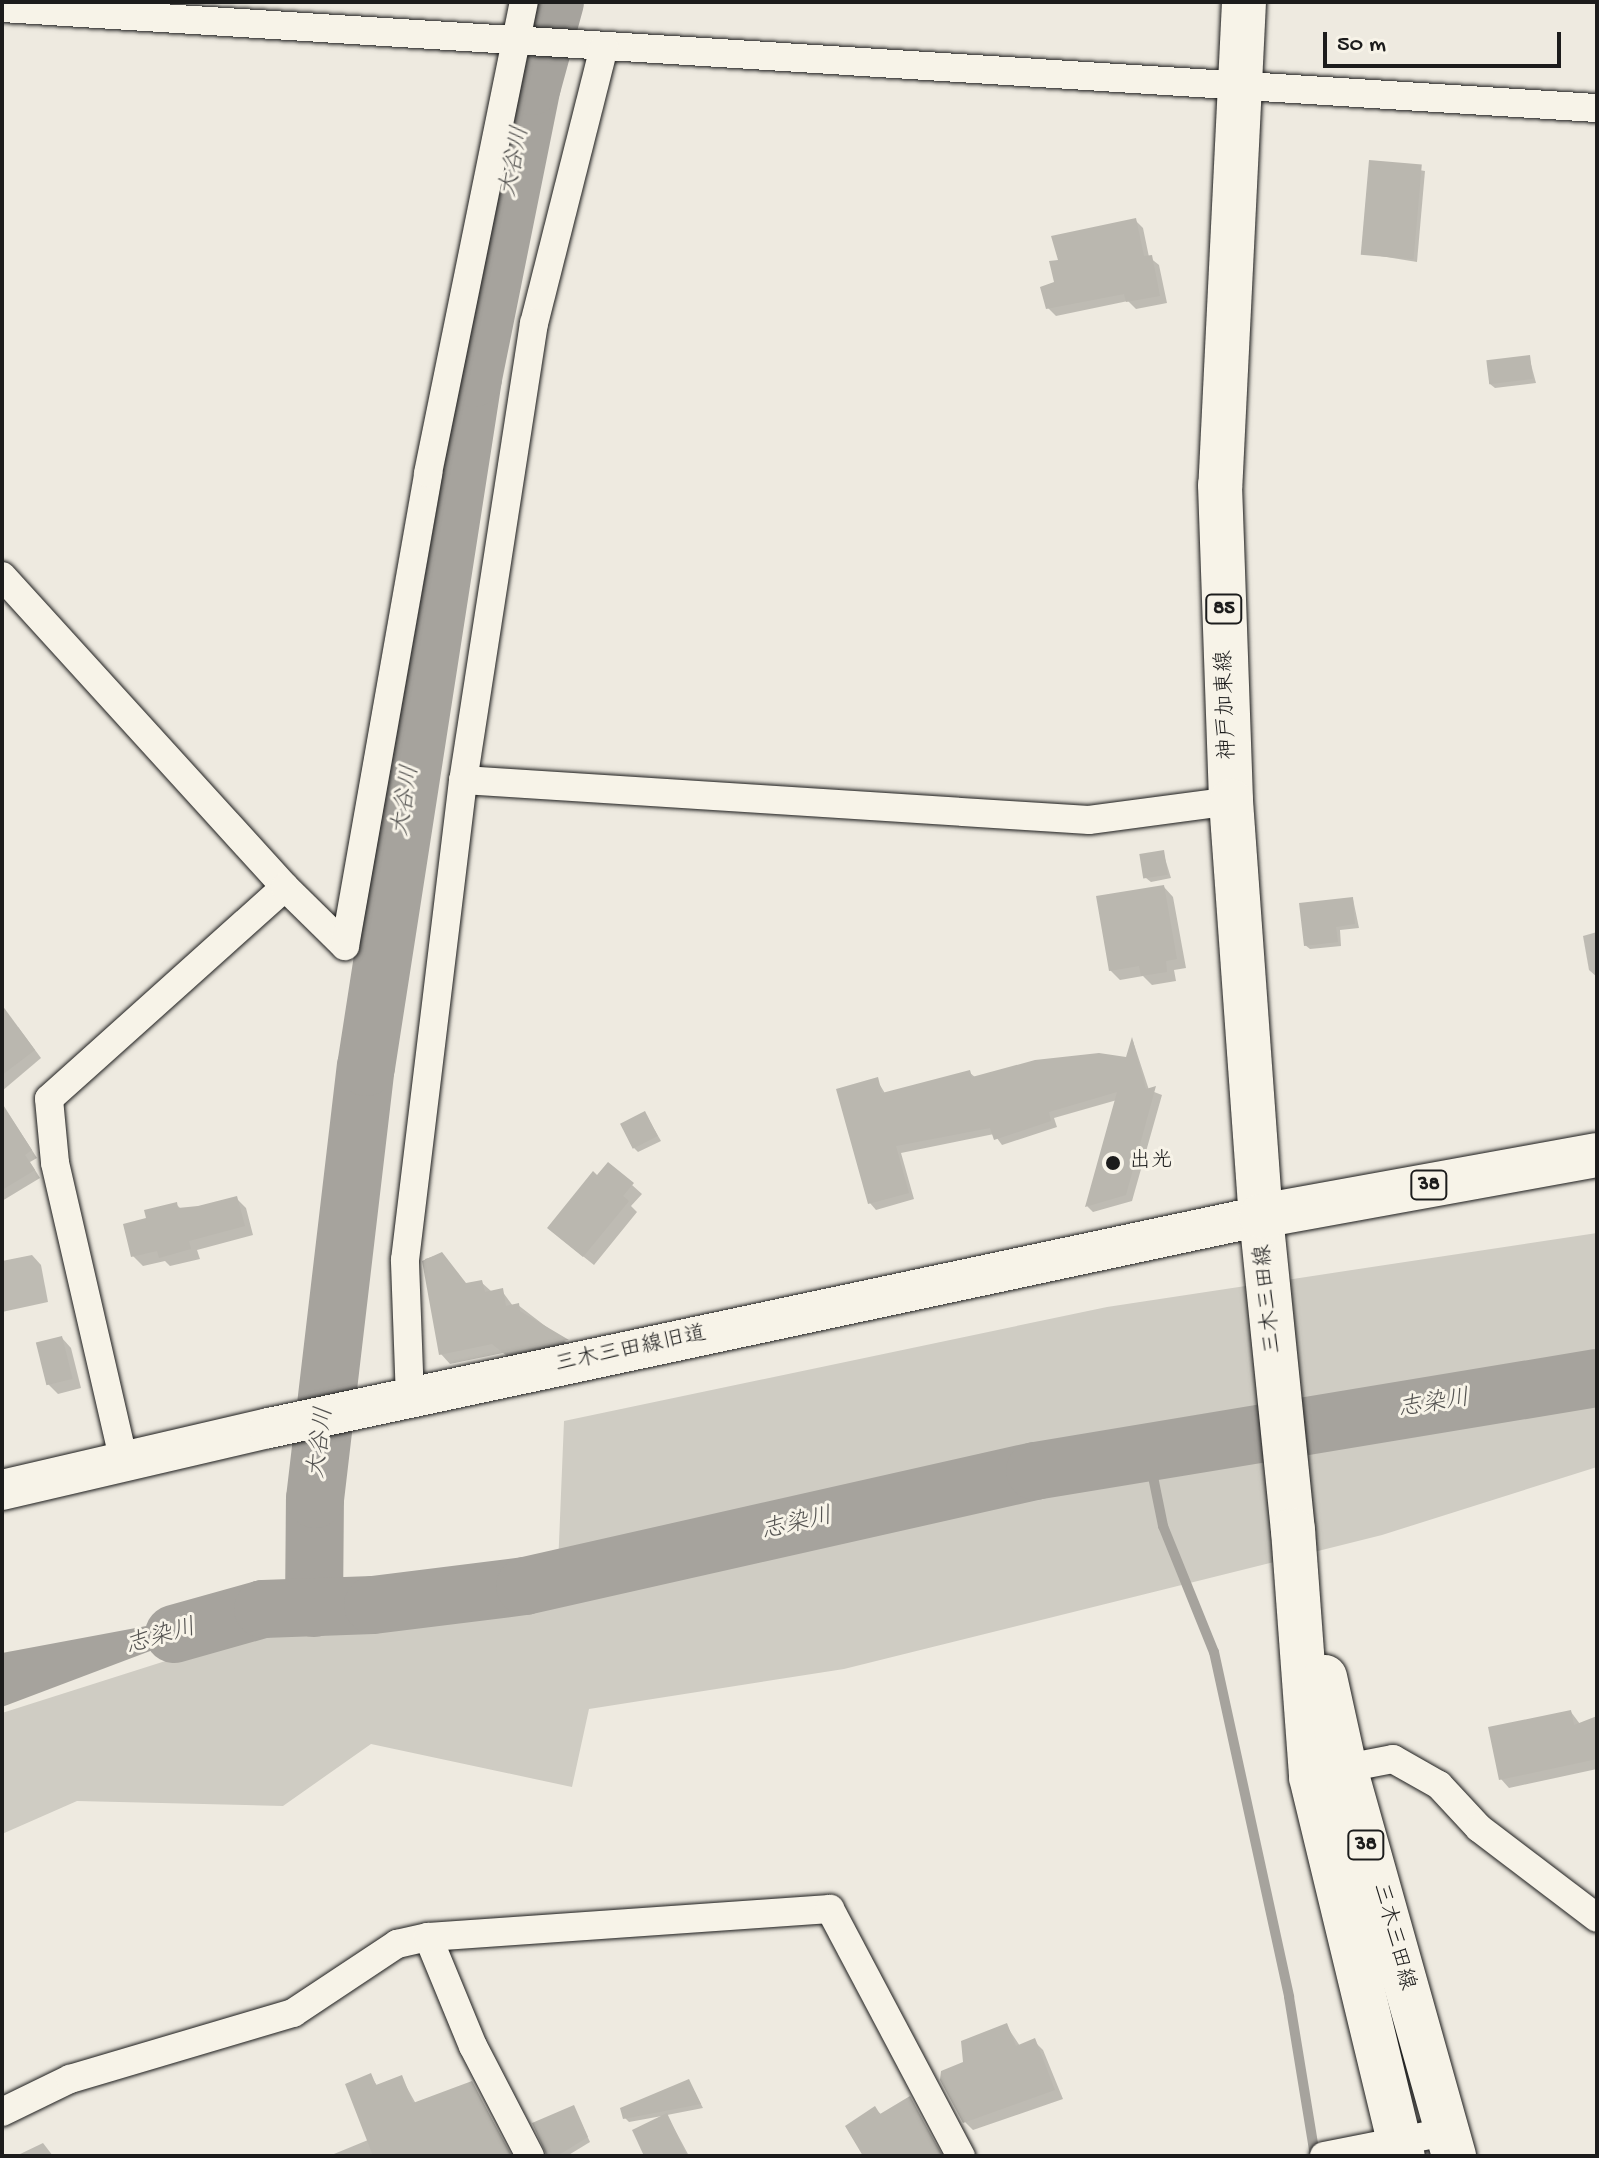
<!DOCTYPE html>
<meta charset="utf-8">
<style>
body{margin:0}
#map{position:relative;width:1599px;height:2158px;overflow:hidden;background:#eeeae0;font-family:"Gochi Hand","Klee One",sans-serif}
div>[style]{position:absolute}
.green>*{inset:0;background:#cfccc3}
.water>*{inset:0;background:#a6a39d}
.shadow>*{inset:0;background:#0003}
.stream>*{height:10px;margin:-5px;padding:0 5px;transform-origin:5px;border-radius:5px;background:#a6a39d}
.river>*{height:58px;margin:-29px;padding:0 29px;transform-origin:29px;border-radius:29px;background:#a6a39d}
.building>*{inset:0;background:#bab7af;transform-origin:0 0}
.roads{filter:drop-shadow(0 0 2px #1c1c1c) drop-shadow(0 0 2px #1c1c1c)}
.street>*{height:28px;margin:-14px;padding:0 14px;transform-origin:14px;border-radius:14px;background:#f7f3e8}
.secondary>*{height:40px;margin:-20px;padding:0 20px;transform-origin:20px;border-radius:20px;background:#f7f3e8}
.primary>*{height:44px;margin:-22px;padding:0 22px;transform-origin:22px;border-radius:22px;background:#f7f3e8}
.dots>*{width:22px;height:22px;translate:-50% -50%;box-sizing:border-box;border:4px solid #f7f3e8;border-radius:50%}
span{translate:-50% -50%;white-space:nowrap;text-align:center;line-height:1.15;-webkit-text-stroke:6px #f7f3e8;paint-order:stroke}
.shield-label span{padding:2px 6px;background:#f7f3e8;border:2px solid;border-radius:6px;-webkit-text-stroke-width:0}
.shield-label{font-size:20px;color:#1c1c1c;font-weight:700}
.street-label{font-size:22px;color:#1c1c1c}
.poi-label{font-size:22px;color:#1c1c1c}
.left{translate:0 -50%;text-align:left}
.water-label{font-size:24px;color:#535250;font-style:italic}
.frame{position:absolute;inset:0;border:4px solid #1c1c1c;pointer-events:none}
.scale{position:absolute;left:1323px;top:32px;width:238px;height:36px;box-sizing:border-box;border:4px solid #1c1c1c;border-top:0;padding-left:10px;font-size:24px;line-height:28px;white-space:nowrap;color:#1c1c1c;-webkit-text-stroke:6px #f7f3e8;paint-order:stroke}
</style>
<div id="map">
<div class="green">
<div style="clip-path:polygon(1597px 1233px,1597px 1467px,1382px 1535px,844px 1669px,589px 1709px,572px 1787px,371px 1744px,283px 1806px,77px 1801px,2px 1834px,2px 1713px,219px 1644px,557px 1591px,564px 1421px,1107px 1307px)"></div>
</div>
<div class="water">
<div style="clip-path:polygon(285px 1600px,2px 1707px,2px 1653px)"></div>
</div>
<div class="shadow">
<div style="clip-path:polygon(1371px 162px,1425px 171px,1417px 262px,1368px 254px)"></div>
<div style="clip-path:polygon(1136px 221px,1143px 228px,1149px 257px,1159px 265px,1167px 303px,1136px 309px,1128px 301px,1056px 316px,1048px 308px,1061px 261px)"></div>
<div style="clip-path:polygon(1529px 357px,1536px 383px,1495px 388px,1490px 384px)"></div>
<div style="clip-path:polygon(1163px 852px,1171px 878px,1151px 882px,1146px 878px)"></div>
<div style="clip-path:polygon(1164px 887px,1173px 897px,1186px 968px,1174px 970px,1176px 981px,1152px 985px,1143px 976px,1120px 980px,1110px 970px)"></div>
<div style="clip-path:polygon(1353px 899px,1359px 928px,1340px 930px,1341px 946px,1310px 949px,1305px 945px)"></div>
<div style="clip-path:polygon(1597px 932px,1597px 977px,1589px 970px,1583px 936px)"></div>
<div style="clip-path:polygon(2px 1026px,18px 1027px,41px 1058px,2px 1091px)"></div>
<div style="clip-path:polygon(1133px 1041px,1149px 1090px,1162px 1095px,1132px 1201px,1093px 1212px,1087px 1206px,1117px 1100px,1054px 1118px,1057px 1127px,1002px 1145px,994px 1134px,901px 1153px,914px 1199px,876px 1210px,870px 1203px,877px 1080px,886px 1095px,969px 1072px,976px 1078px,1128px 1060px)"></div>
<div style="clip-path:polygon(2px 1103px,37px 1158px,30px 1162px,40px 1178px,2px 1201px)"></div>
<div style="clip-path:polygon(645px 1113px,661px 1141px,638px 1152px,634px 1148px)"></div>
<div style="clip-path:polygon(632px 1185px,642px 1194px,631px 1206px,637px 1212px,594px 1265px,559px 1237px)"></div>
<div style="clip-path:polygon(236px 1198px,246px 1208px,253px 1235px,197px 1250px,200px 1259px,170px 1266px,165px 1261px,143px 1266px,133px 1256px,148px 1219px,176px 1204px,182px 1210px)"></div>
<div style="clip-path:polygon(441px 1254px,467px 1285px,481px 1282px,491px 1291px,502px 1291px,513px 1306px,518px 1305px,575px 1349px,513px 1360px,503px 1353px,450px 1364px,441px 1354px,425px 1259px)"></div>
<div style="clip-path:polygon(32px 1255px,41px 1265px,48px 1302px,2px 1312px,2px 1261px)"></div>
<div style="clip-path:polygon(62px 1338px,71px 1348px,81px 1388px,58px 1394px,48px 1384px)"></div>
<div style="clip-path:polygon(1571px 1712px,1580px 1724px,1597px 1718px,1597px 1769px,1509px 1788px,1501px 1779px)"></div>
<div style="clip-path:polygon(1006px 2025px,1020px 2046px,1034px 2041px,1043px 2050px,1063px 2099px,973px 2130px,964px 2121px)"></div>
<div style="clip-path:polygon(370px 2075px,378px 2087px,401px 2077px,416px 2104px,472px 2083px,512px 2156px,329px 2156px,368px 2140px)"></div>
<div style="clip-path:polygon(689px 2081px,703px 2108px,667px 2115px,689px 2156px,647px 2156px,662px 2116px,629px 2122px,625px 2118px)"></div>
<div style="clip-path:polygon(910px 2099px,943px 2156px,866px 2156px,875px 2109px,882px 2115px)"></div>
<div style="clip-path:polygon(574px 2107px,590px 2142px,567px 2156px,547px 2156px)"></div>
<div style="clip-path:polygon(43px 2143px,53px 2156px,16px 2156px)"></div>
</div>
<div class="stream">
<div style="left:1148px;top:1452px;width:76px;rotate:78.5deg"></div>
<div style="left:1163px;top:1526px;width:136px;rotate:68deg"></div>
<div style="left:1214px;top:1652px;width:353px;rotate:77.7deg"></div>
<div style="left:1289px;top:1997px;width:161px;rotate:80.7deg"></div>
</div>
<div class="river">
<div style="left:314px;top:1608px;width:109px;rotate:-89.5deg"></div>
<div style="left:315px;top:1499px;width:435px;rotate:-83.3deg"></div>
<div style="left:366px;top:1067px;width:697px;rotate:-81.17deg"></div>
<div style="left:473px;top:378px;width:298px;rotate:-78.6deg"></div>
<div style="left:532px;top:86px;width:87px;rotate:-74.7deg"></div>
<div style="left:174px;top:1634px;width:92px;rotate:-15.7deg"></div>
<div style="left:263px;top:1609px;width:110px;rotate:-2.1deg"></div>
<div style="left:373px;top:1605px;width:153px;rotate:-7.1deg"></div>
<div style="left:525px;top:1586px;width:523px;rotate:-12.71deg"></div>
<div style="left:1035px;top:1471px;width:570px;rotate:-9.4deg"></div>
</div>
<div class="building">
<div style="left:1369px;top:160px;width:53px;height:95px;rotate:5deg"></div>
<div style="clip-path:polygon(1136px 218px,1144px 256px,1152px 255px,1160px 296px,1126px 302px,1124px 294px,1046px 309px,1040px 287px,1054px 282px,1049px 261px,1058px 260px,1051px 236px)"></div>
<div style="left:1530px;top:355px;width:24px;height:44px;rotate:83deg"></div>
<div style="left:1164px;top:850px;width:25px;height:25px;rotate:81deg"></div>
<div style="clip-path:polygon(1164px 885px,1177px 959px,1166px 961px,1167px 972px,1141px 976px,1139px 966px,1109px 971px,1096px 896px)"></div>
<div style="clip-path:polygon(1353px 897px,1355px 924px,1336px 927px,1338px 942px,1304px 946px,1299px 903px)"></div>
<div style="clip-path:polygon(2px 1005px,35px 1050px,2px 1075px)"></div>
<div style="clip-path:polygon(1132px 1037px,1146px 1089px,1156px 1086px,1126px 1195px,1085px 1207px,1117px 1092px,1049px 1112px,1051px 1121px,994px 1140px,990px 1128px,896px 1146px,909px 1193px,868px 1204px,836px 1089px,878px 1077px,882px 1093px,970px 1070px,972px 1077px,1035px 1060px,1099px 1053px,1126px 1057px)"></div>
<div style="clip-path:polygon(2px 1104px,32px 1150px,25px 1155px,35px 1170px,2px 1190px)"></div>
<div style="left:645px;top:1111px;width:28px;height:28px;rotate:63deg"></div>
<div style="clip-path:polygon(608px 1162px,634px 1183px,623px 1196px,629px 1201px,583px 1257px,547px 1228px,593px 1171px,597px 1175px)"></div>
<div style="clip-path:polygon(237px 1196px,245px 1226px,189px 1241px,191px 1249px,159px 1258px,157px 1251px,131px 1257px,123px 1224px,146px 1218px,144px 1210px,177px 1202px,178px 1208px,198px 1206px)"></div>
<div style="clip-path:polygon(442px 1252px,466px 1283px,482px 1280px,485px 1292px,503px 1288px,506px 1306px,519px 1303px,520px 1311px,569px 1340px,502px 1352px,492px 1344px,439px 1355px,422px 1261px)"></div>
<div style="left:62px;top:1336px;width:44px;height:27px;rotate:76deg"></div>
<div style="clip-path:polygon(1571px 1710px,1574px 1725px,1597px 1716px,1597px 1759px,1499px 1780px,1488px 1727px)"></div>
<div style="clip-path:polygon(1007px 2023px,1016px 2046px,1035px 2038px,1055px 2090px,963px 2123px,940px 2080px,941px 2071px,963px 2062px,961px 2041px)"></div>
<div style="clip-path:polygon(371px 2073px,376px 2085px,402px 2075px,413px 2103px,472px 2081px,511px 2156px,373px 2156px,345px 2084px)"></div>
<div style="clip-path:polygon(689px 2079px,701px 2104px,623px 2119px,620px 2108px)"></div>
<div style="clip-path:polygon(910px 2096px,942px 2156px,863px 2156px,845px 2126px,875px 2106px,880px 2114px)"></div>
<div style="clip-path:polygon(574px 2105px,588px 2137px,557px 2156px,547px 2156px,532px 2123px)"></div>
<div style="clip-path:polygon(667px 2113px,687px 2156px,644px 2156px,632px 2130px)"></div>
</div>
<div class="roads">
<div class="street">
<div style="left:2px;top:8px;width:1598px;rotate:3.59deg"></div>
<div style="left:604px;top:47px;width:285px;rotate:104.2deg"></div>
<div style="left:534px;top:323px;width:462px;rotate:98.8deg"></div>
<div style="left:463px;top:780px;width:627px;rotate:3.66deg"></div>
<div style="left:1089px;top:820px;width:143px;rotate:-7.6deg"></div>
<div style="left:2px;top:576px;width:420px;rotate:47.7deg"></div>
<div style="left:285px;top:887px;width:317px;rotate:138.1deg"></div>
<div style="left:49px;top:1099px;width:64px;rotate:84.6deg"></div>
<div style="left:55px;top:1163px;width:308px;rotate:77deg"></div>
<div style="left:285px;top:887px;width:84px;rotate:44.5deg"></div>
<div style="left:345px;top:946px;width:480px;rotate:-80deg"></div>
<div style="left:428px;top:473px;width:481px;rotate:-78.5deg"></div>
<div style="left:410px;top:1399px;width:139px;rotate:-92.1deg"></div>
<div style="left:405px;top:1260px;width:483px;rotate:-83.1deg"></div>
<div style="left:1331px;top:1771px;width:63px;rotate:-11deg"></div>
<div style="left:1393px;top:1759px;width:53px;rotate:29.5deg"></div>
<div style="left:1439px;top:1785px;width:59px;rotate:47.1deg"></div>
<div style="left:1479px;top:1828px;width:148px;rotate:37.3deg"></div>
<div style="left:428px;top:1937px;width:118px;rotate:67.6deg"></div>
<div style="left:473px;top:2046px;width:124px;rotate:62.6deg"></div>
<div style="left:2px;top:2112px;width:76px;rotate:-25.9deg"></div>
<div style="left:70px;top:2079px;width:233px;rotate:-16.5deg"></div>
<div style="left:293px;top:2013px;width:125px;rotate:-33.6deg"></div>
<div style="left:397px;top:1944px;width:32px;rotate:-13deg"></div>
<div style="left:428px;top:1937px;width:403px;rotate:-4deg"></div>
<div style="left:830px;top:1909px;width:280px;rotate:62.1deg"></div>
<div style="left:1324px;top:2156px;width:123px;rotate:-11.2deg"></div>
</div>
<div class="secondary">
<div style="left:2px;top:1490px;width:274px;rotate:-13.1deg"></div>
<div style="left:269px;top:1428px;width:1014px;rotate:-12.06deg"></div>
</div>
<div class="primary">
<div style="left:1244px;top:2px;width:484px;rotate:92.8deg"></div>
<div style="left:1220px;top:485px;width:316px;rotate:88deg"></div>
<div style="left:1231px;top:801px;width:416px;rotate:85.9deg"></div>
<div style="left:1261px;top:1216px;width:316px;rotate:84.2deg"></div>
<div style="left:1293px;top:1530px;width:248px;rotate:85.8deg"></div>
<div style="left:1311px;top:1777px;width:390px;rotate:76.4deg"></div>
<div style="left:1261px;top:1216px;width:341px;rotate:-10.3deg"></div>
<div style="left:1325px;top:1677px;width:93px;rotate:77.6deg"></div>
<div style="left:1345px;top:1768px;width:403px;rotate:74.3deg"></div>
</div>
</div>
<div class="dots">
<div style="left:1113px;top:1163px;background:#1c1c1c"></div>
</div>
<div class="shield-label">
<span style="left:1224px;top:609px">85</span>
<span style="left:1429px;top:1185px">38</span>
<span style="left:1366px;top:1845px">38</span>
</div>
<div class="street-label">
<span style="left:1228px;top:705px;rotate:-92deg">神戸加東線</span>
<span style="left:1270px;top:1299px;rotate:-96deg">三木三田線</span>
<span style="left:631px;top:1351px;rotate:-12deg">三木三田線旧道</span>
<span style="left:1392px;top:1937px;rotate:75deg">三木三田線</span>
</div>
<div class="poi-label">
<span class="left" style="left:1129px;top:1163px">出光</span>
</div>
<div class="water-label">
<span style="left:516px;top:162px;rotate:-79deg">大谷川</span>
<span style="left:407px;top:801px;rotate:-81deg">大谷川</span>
<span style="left:1434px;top:1405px;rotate:-9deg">志染川</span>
<span style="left:322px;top:1443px;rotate:-83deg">大谷川</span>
<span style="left:797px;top:1525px;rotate:-13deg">志染川</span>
<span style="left:161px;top:1638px;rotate:-16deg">志染川</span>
</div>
<div class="frame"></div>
<div class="scale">50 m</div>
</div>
